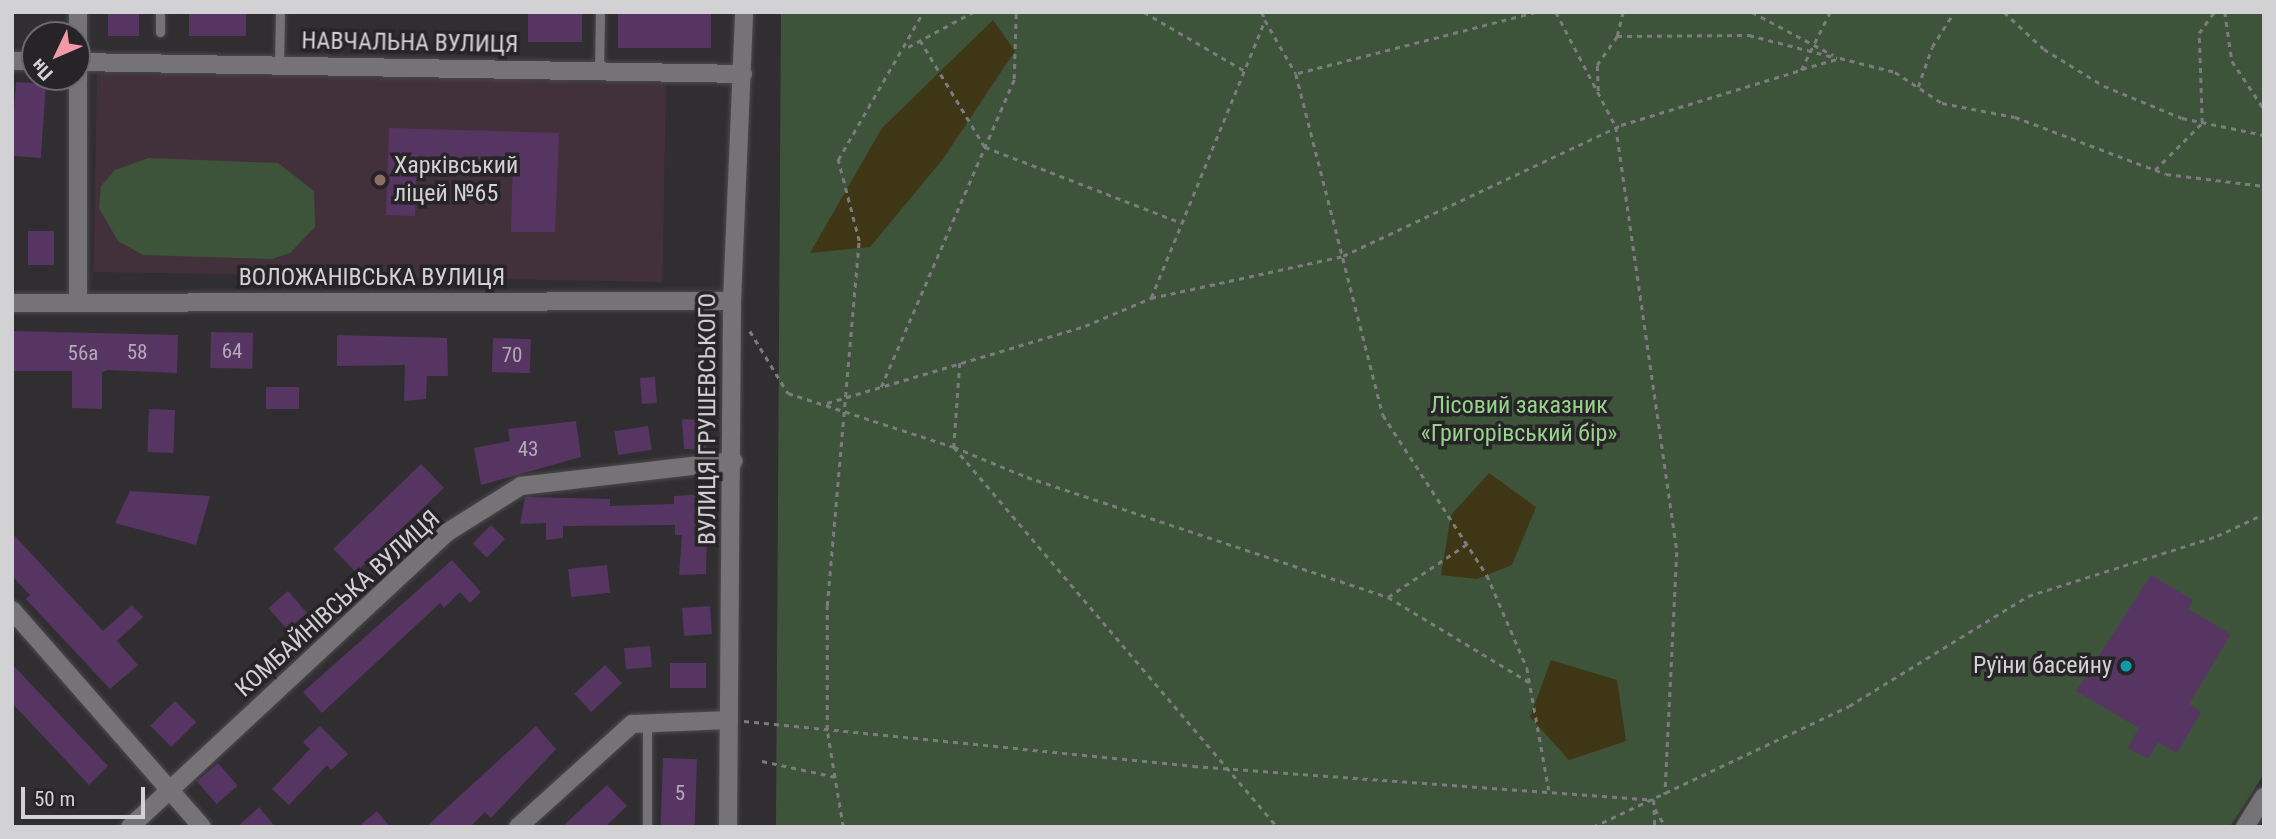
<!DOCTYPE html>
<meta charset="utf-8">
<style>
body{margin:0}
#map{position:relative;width:2276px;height:839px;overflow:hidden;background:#302e31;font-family:"Roboto Condensed",sans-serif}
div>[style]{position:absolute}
.education>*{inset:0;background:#42313b;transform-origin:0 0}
.green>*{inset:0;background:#3e543a}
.sand>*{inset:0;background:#3f3616}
.building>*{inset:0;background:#563563;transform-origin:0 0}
.path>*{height:2.5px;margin-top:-1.25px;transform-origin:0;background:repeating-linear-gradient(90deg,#7c7b7d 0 5px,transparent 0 10px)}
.roads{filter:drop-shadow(0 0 2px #4c4a4d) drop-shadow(0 0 2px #4c4a4d)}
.service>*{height:9px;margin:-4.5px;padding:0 4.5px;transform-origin:4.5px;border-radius:4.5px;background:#767377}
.minor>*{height:18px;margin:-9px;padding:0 9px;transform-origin:9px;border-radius:9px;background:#767377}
.tertiary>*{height:18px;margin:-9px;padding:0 9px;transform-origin:9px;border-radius:9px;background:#767377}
.dots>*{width:19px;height:19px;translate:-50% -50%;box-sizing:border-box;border:4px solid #262427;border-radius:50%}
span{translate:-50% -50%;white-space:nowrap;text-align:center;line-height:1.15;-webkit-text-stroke:7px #262427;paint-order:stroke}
.number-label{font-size:21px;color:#b3aab7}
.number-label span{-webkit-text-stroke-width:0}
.street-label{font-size:24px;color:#d2d1d3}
.poi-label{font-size:24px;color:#d2d1d3}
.left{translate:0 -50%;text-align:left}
.right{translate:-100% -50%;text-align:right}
.park-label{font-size:24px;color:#98d38c}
.frame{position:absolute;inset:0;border:14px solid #d2d1d3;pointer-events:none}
.north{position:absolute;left:21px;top:21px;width:70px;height:70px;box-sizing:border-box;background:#262427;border:2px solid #6b696c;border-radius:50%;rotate:226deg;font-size:19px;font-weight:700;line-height:28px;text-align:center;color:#d2d1d3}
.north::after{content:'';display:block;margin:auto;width:24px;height:32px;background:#f39aa8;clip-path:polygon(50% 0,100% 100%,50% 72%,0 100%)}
.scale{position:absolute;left:21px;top:787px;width:124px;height:32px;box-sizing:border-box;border:4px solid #d2d1d3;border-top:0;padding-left:9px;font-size:21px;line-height:24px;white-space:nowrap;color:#d2d1d3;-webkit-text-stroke:5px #262427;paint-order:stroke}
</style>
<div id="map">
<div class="education">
<div style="left:97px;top:73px;width:569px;height:199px;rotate:1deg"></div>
</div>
<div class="green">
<div style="clip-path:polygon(781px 12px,2264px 12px,2264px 774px,2230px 827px,776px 827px)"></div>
<div style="clip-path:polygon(149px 158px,278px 163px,314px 191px,315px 227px,290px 253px,272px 259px,143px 255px,118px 241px,99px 208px,101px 186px,115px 170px)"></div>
</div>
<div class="sand">
<div style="clip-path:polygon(993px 20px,1015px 51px,943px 159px,870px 247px,810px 253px,882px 128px)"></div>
<div style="clip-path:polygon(1489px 473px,1536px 507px,1512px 565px,1477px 579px,1441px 575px,1451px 515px)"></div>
<div style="clip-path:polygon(1551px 660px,1617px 680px,1626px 741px,1569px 760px,1530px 717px)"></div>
</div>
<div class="building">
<div style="left:108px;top:12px;width:31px;height:24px"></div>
<div style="left:189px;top:12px;width:57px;height:24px"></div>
<div style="left:528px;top:12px;width:54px;height:30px"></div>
<div style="left:618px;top:12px;width:93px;height:36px"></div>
<div style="left:16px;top:82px;width:30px;height:74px;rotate:4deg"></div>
<div style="clip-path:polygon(389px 128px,559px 133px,555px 232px,511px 232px,513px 160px,417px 157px,415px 216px,386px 215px)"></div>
<div style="left:28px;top:231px;width:26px;height:34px"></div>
<div style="clip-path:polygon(12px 331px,178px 335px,177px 373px,108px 370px,102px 372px,102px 409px,72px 408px,72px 371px,12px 371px)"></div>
<div style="left:211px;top:332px;width:42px;height:36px;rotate:1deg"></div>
<div style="clip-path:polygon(337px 335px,447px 338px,448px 376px,427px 376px,426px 399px,404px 401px,405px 365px,337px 366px)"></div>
<div style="left:493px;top:338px;width:38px;height:34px;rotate:2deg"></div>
<div style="left:655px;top:377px;width:26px;height:15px;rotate:86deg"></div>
<div style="left:266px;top:387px;width:33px;height:22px"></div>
<div style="left:149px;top:409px;width:26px;height:43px;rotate:2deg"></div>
<div style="clip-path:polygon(682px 419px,704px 420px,706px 450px,684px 449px)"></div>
<div style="clip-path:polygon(576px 421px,581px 457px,481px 485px,474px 448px,510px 441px,508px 429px)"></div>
<div style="left:648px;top:426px;width:24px;height:34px;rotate:81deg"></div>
<div style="left:421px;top:464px;width:33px;height:122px;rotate:46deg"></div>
<div style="clip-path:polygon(130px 491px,210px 496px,196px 545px,115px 523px)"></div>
<div style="clip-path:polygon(708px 494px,706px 574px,679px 575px,682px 535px,675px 535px,675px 525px,563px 526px,563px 538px,546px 540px,546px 523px,520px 524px,525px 497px,610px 499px,610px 506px,674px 504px,674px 496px)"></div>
<div style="left:491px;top:525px;width:20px;height:26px;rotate:45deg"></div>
<div style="clip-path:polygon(12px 533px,103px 631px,132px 605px,143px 617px,117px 641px,138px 665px,110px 689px,26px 599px,30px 595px,12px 576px)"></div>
<div style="clip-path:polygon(452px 560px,481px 592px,470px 603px,460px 592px,444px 608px,440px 603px,322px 713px,303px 692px)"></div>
<div style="left:607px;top:565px;width:28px;height:39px;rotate:84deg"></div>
<div style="clip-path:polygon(2151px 575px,2193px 600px,2188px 609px,2231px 634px,2189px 704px,2201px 712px,2177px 753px,2158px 742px,2148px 759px,2128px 748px,2139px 728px,2076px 691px)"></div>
<div style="left:288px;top:591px;width:29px;height:26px;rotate:49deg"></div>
<div style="left:710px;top:606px;width:28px;height:28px;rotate:86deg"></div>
<div style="left:650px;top:646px;width:21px;height:26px;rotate:85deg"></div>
<div style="left:670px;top:663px;width:36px;height:25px"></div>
<div style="clip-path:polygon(12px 664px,108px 766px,89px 785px,12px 703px)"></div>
<div style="left:605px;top:665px;width:25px;height:42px;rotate:47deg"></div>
<div style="left:175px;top:701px;width:30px;height:35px;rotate:45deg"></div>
<div style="clip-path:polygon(320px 726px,348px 754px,331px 770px,327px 765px,289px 805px,272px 789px,310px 749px,303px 742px)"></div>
<div style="clip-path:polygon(536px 726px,556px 749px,491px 818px,485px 812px,470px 827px,426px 827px)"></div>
<div style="left:663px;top:758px;width:34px;height:69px;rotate:2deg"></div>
<div style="left:218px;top:763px;width:30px;height:28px;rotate:49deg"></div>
<div style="clip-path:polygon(607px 785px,627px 806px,605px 827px,562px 827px)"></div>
<div style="clip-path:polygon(259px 807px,275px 827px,237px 827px)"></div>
<div style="clip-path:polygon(377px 811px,390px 827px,358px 827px)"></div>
</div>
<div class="path">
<div style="left:1144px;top:12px;width:117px;rotate:30.3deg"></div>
<div style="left:1262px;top:12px;width:9px;rotate:69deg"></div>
<div style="left:1556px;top:12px;width:130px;rotate:62.4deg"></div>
<div style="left:1616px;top:127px;width:429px;rotate:81.8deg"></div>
<div style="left:1677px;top:552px;width:243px;rotate:92.8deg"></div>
<div style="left:1752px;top:12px;width:92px;rotate:28deg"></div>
<div style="left:2004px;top:12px;width:54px;rotate:42.8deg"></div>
<div style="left:2044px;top:49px;width:70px;rotate:31.7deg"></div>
<div style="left:2104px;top:86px;width:84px;rotate:22.3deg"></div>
<div style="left:2182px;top:118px;width:84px;rotate:11.7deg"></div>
<div style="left:2225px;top:12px;width:49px;rotate:81.9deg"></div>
<div style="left:2232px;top:61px;width:58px;rotate:56.3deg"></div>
<div style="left:1617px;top:36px;width:25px;rotate:-76deg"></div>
<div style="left:920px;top:40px;width:125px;rotate:58.7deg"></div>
<div style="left:985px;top:147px;width:211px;rotate:21.1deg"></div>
<div style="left:908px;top:47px;width:74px;rotate:-28.3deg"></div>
<div style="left:1802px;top:69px;width:40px;rotate:-16deg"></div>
<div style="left:1840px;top:58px;width:57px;rotate:14.3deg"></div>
<div style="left:1895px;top:72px;width:56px;rotate:33.4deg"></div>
<div style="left:1942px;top:103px;width:74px;rotate:10.9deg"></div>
<div style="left:2015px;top:117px;width:161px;rotate:20.7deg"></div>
<div style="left:2166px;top:174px;width:99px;rotate:7deg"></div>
<div style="left:1298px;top:73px;width:245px;rotate:-14.4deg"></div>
<div style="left:1918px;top:87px;width:42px;rotate:-70.7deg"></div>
<div style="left:1932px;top:47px;width:41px;rotate:-57.8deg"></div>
<div style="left:1598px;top:91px;width:26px;rotate:-92deg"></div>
<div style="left:1597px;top:65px;width:35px;rotate:-55deg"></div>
<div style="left:1617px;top:36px;width:132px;rotate:-0.4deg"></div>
<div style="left:1749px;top:35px;width:91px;rotate:14.6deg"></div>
<div style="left:2155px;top:170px;width:66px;rotate:-45deg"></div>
<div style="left:2202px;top:123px;width:90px;rotate:-91.9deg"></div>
<div style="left:2199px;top:33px;width:26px;rotate:-54deg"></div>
<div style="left:1151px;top:298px;width:300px;rotate:-67.7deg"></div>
<div style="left:1265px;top:20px;width:62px;rotate:60.1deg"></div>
<div style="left:1296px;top:74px;width:352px;rotate:75.7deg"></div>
<div style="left:1383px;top:415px;width:191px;rotate:57deg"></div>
<div style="left:1487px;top:575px;width:101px;rotate:66.7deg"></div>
<div style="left:1527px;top:668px;width:124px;rotate:79.8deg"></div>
<div style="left:750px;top:331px;width:73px;rotate:58.5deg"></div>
<div style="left:788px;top:393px;width:175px;rotate:18deg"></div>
<div style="left:954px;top:447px;width:499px;rotate:49.6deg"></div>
<div style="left:960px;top:363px;width:84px;rotate:94.1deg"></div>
<div style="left:954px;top:447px;width:79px;rotate:22.3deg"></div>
<div style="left:1027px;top:477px;width:380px;rotate:18.4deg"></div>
<div style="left:1388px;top:597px;width:95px;rotate:-33.9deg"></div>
<div style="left:881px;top:387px;width:335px;rotate:-66.6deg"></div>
<div style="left:1014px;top:79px;width:67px;rotate:-88.3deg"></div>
<div style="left:827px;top:403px;width:269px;rotate:-16.6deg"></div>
<div style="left:1085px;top:326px;width:72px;rotate:-23deg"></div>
<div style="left:1151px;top:298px;width:197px;rotate:-12.3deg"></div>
<div style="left:1343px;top:256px;width:307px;rotate:-25.2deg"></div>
<div style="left:1621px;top:125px;width:188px;rotate:-17deg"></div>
<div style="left:1801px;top:70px;width:65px;rotate:-63.4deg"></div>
<div style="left:1388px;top:597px;width:165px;rotate:31.1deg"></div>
<div style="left:744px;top:721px;width:451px;rotate:5.7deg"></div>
<div style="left:1193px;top:766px;width:462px;rotate:4.2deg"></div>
<div style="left:762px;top:761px;width:76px;rotate:12.2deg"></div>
<div style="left:1654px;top:800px;width:27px;rotate:88deg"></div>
<div style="left:1655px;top:809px;width:21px;rotate:59deg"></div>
<div style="left:843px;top:827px;width:98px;rotate:-99.4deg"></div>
<div style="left:827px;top:730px;width:124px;rotate:-90deg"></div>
<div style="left:827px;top:606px;width:366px;rotate:-85deg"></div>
<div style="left:859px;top:241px;width:84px;rotate:-104.5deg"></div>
<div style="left:838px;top:160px;width:171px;rotate:-60.1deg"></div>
<div style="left:1593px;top:827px;width:283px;rotate:-25.3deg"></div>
<div style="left:1849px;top:706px;width:210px;rotate:-31.6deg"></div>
<div style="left:2028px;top:596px;width:198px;rotate:-17.6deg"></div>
<div style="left:2217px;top:536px;width:52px;rotate:-25.1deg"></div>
</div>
<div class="roads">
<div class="service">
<div style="left:160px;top:12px;width:20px;rotate:90deg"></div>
<div style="left:279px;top:65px;width:53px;rotate:-88.9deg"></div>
<div style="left:599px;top:71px;width:59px;rotate:-89deg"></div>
<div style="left:647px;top:827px;width:104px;rotate:-90deg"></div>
</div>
<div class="minor">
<div style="left:78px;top:12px;width:291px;rotate:90deg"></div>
<div style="left:12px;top:61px;width:23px"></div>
<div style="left:77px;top:62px;width:666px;rotate:1.03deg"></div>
<div style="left:12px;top:303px;width:720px;rotate:-0.16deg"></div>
<div style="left:12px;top:610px;width:288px;rotate:48.8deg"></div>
<div style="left:130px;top:827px;width:432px;rotate:-42.9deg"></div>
<div style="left:446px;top:533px;width:89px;rotate:-32.1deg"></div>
<div style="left:521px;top:486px;width:214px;rotate:-6.7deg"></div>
<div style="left:518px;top:827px;width:154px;rotate:-42.1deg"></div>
<div style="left:632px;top:724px;width:97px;rotate:-2.4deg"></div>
<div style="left:2245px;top:827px;width:36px;rotate:-58deg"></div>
</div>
<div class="tertiary">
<div style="left:728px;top:827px;width:526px;rotate:-89.56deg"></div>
<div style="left:732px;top:301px;width:289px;rotate:-87.6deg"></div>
</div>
</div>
<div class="dots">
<div style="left:380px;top:180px;background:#8d6e63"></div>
<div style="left:2126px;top:666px;background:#0f9aa8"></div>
</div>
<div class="number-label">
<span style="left:232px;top:351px">64</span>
<span style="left:137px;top:352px">58</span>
<span style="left:83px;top:353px">56а</span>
<span style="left:512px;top:355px">70</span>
<span style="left:528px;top:449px">43</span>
<span style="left:680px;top:793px">5</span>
</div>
<div class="street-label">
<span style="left:410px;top:43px;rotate:1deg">НАВЧАЛЬНА ВУЛИЦЯ</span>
<span style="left:372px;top:278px">ВОЛОЖАНІВСЬКА ВУЛИЦЯ</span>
<span style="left:708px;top:419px;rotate:-90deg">ВУЛИЦЯ ГРУШЕВСЬКОГО</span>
<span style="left:338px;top:604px;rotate:-42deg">КОМБАЙНІВСЬКА ВУЛИЦЯ</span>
</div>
<div class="poi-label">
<span class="left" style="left:394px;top:180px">Харківський<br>ліцей №65</span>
<span class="right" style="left:2112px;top:666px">Руїни басейну</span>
</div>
<div class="park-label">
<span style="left:1519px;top:420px">Лісовий заказник<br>«Григорівський бір»</span>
</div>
<div class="frame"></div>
<div class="north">Пн</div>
<div class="scale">50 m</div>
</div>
